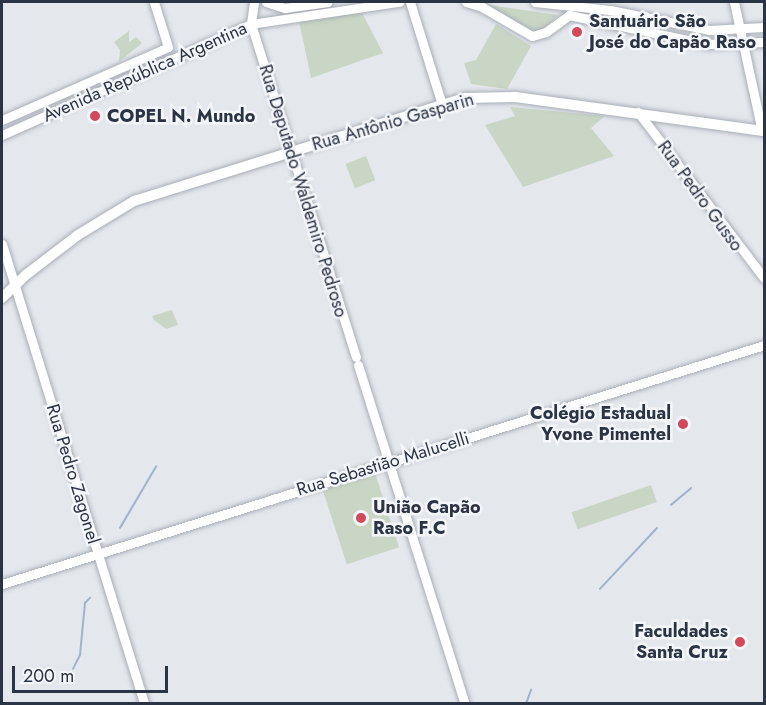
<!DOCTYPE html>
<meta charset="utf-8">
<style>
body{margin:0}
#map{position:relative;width:766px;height:705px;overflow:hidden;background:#e4e7ec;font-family:Jost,sans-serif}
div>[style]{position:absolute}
.green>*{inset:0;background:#c9d6c5;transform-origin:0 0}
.stream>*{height:1.5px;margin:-0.75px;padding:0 0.75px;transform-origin:0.75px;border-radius:0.75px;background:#9fb4cc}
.roads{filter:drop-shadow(0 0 2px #a9aeb7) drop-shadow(0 0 2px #a9aeb7)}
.secondary>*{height:9px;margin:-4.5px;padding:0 4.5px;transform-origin:4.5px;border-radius:4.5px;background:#fff}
.primary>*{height:10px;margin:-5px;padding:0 5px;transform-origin:5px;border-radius:5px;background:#fff}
.dots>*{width:16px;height:16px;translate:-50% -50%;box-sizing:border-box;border:3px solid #f4f6f9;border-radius:50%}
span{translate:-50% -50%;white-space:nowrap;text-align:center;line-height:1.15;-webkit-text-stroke:5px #f4f6f9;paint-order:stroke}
.poi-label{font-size:18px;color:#2b3445;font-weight:700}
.left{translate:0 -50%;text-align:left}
.right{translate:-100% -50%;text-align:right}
.street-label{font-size:18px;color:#2b3445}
.frame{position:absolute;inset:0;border:3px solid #2b3445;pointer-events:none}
.scale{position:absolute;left:12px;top:666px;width:156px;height:27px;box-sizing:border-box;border:3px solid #2b3445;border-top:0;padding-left:8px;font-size:18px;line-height:21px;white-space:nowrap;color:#2b3445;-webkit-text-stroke:4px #f4f6f9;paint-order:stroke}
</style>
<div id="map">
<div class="green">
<div style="clip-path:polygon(489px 5px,558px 15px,542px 30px,528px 32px)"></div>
<div style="clip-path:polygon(361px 11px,383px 53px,311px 78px,299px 21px)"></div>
<div style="clip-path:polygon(496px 24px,531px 46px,507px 89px,471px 84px,464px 63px,476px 60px)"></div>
<div style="clip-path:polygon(129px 31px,129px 42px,136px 37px,142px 43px,119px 62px,120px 50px,114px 42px)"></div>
<div style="clip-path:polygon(510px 107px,605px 116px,591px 128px,614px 156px,523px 187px,485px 125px,515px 116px)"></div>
<div style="left:366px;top:156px;width:26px;height:22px;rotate:69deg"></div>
<div style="clip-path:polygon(172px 310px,178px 325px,166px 329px,154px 320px,152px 316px)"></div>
<div style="left:375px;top:473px;width:78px;height:55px;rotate:72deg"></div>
<div style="left:651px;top:485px;width:18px;height:84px;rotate:71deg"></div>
</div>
<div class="stream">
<div style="left:671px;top:505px;width:26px;rotate:-40deg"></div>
<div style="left:120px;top:528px;width:71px;rotate:-59.5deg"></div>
<div style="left:600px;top:589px;width:83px;rotate:-46.9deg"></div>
<div style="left:73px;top:669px;width:16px;rotate:-63deg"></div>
<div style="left:80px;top:655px;width:52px;rotate:-84.5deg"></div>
<div style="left:85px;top:603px;width:7px;rotate:-45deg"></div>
<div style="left:526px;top:704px;width:15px;rotate:-70deg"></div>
</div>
<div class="roads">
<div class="secondary">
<div style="left:154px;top:2px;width:47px;rotate:72.7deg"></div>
<div style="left:254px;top:2px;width:22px;rotate:98deg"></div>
<div style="left:251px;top:24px;width:349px;rotate:72.5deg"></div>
<div style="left:266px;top:2px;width:20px;rotate:18deg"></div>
<div style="left:285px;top:8px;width:43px;rotate:-7.9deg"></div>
<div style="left:410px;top:2px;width:108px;rotate:72.7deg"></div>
<div style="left:466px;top:2px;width:17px;rotate:17deg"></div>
<div style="left:482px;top:7px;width:58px;rotate:30.1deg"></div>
<div style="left:532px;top:36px;width:15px;rotate:-16deg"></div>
<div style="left:546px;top:32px;width:29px;rotate:-36deg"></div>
<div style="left:569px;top:15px;width:141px;rotate:11.9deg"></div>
<div style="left:707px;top:44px;width:57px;rotate:-2deg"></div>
<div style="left:535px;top:2px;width:75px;rotate:6.1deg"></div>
<div style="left:610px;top:10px;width:101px;rotate:11.4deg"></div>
<div style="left:709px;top:30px;width:55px;rotate:-3.1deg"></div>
<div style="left:734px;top:2px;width:132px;rotate:77.8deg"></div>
<div style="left:638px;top:112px;width:208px;rotate:52.8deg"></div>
<div style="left:2px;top:120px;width:181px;rotate:-23.7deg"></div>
<div style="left:2px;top:135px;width:273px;rotate:-24deg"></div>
<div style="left:251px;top:24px;width:150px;rotate:-8.5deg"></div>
<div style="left:2px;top:244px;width:481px;rotate:72.8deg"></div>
<div style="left:358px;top:365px;width:355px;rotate:72.5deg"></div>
<div style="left:2px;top:584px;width:799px;rotate:-17.41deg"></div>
</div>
<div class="primary">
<div style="left:2px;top:298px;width:35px;rotate:-44deg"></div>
<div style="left:27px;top:274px;width:64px;rotate:-37.4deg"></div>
<div style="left:78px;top:235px;width:66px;rotate:-31.3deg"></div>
<div style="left:134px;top:201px;width:347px;rotate:-17.3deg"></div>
<div style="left:465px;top:98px;width:50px;rotate:-1.1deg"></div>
<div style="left:515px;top:97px;width:251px;rotate:7.8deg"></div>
</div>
</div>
<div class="dots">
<div style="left:577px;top:32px;background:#d1495b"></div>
<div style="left:95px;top:116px;background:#d1495b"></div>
<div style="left:683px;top:424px;background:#d1495b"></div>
<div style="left:361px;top:518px;background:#d1495b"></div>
<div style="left:740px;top:642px;background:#d1495b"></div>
</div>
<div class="poi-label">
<span class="left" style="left:589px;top:32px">Santuário São<br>José do Capão Raso</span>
<span class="left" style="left:107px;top:116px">COPEL N. Mundo</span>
<span class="right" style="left:671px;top:424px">Colégio Estadual<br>Yvone Pimentel</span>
<span class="left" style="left:373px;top:518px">União Capão<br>Raso F.C</span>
<span class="right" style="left:728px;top:642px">Faculdades<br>Santa Cruz</span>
</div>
<div class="street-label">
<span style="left:145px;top:72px;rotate:-24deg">Avenida República Argentina</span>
<span style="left:393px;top:122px;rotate:-16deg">Rua Antônio Gasparin</span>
<span style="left:303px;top:191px;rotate:73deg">Rua Deputado Waldemiro Pedroso</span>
<span style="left:700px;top:196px;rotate:54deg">Rua Pedro Gusso</span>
<span style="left:383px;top:464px;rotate:-17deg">Rua Sebastião Malucelli</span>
<span style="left:73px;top:474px;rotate:73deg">Rua Pedro Zagonel</span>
</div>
<div class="frame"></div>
<div class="scale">200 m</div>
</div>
